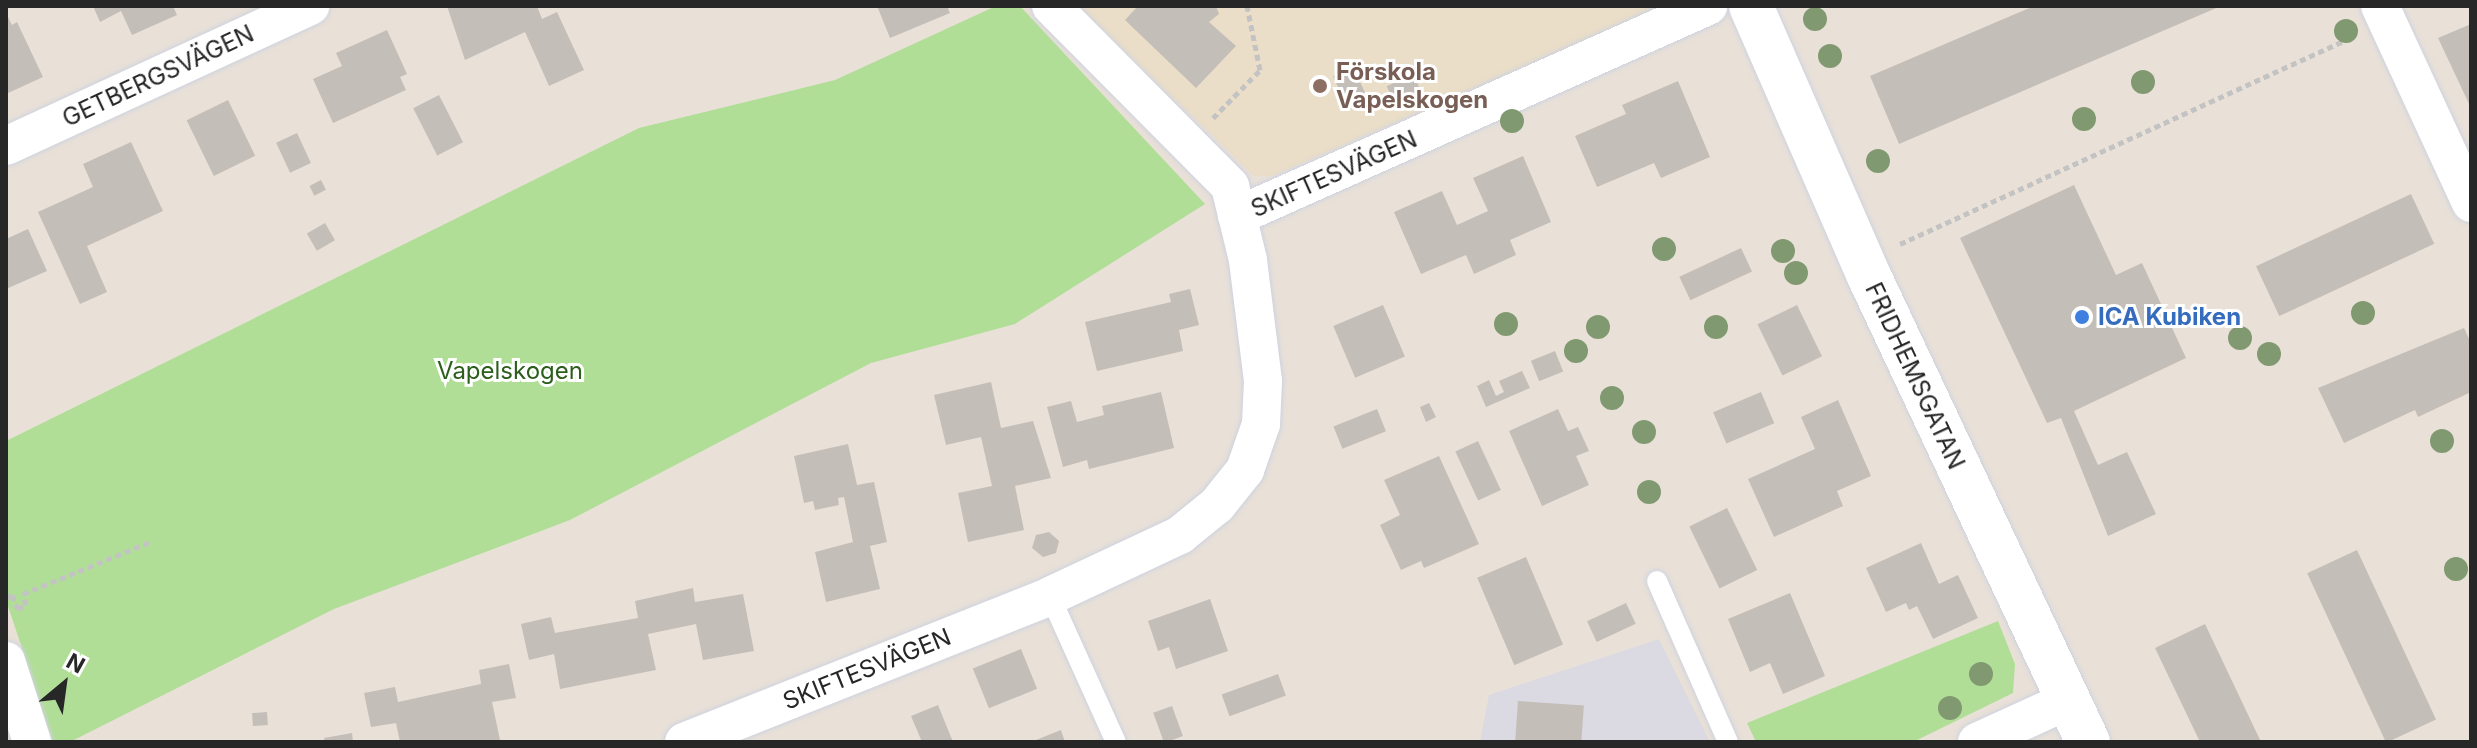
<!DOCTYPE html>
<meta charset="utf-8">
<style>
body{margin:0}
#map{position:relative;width:2477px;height:748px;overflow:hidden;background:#e9e1d8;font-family:Inter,sans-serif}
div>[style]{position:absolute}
.industrial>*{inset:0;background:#dbd9e1}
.education>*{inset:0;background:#eadec8}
.green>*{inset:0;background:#b1de97}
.building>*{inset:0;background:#c4beb8;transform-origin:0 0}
.path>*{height:5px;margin-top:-2.5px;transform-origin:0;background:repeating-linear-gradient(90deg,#c3c3c3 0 6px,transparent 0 10px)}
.roads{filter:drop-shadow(0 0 2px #ced2df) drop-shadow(0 0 2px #ced2df)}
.service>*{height:20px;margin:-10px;padding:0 10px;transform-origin:10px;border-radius:10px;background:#fff}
.minor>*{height:38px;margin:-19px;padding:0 19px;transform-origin:19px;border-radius:19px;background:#fff}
.tertiary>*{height:44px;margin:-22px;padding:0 22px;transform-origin:22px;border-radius:22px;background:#fff}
.trees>*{width:24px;height:24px;margin:-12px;border-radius:50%;background:#819971}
.dots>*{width:22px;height:22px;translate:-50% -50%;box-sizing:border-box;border:4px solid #fff;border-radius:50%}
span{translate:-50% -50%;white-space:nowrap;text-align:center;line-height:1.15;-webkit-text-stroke:6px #fff;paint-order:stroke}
.education-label{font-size:24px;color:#785e54;font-weight:700}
.left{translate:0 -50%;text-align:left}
.street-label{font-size:24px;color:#272727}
.shop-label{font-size:24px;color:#366cbe;font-weight:700}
.park-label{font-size:24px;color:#2c5e1c}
.frame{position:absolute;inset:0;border:8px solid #272727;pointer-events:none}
.north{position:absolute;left:24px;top:644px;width:80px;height:80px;-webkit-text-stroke:6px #fff;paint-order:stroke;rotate:29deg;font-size:22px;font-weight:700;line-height:32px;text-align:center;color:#272727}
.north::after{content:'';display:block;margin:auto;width:28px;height:36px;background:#272727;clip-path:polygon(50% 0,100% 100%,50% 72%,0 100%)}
</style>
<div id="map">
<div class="industrial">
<div style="clip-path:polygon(1659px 639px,1710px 742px,1480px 742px,1489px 695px)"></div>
</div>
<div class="education">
<div style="clip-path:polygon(1078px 6px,1665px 6px,1272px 176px,1254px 176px)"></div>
</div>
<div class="green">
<div style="clip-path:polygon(996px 6px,1020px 6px,1205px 204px,1015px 324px,871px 363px,570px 520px,334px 609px,70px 742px,53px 742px,6px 600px,6px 441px,639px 128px,835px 80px)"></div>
<div style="clip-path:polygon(1998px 621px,2015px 664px,2013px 693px,1913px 742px,1756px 742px,1747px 723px)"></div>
</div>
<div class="building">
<div style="clip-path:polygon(93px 6px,173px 6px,177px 15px,132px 35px,121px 11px,100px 22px)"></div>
<div style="clip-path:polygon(447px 6px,537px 6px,542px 19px,557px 12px,584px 70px,549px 86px,525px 32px,465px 60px)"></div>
<div style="clip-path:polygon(877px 6px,947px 6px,950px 13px,890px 38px)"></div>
<div style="clip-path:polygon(1138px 6px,1216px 6px,1219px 14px,1209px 22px,1236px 46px,1196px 88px,1125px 20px)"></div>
<div style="clip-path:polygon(2034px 6px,2221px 6px,1899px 144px,1870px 76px)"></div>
<div style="clip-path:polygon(6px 13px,12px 25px,17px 22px,43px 77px,6px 94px)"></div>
<div style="clip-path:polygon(2471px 24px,2471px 108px,2438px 38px)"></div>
<div style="clip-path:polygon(387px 30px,407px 74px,400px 77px,406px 90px,333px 123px,313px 79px,342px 66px,336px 53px)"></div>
<div style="left:1353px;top:67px;width:31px;height:22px;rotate:65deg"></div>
<div style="left:1413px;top:74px;width:19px;height:29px;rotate:65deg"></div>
<div style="clip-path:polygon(1678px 81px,1710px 157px,1661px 178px,1654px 163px,1597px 187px,1575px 136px,1626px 114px,1622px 105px)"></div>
<div style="left:439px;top:95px;width:53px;height:29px;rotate:63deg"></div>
<div style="left:228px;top:100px;width:62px;height:46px;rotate:64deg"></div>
<div style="left:297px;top:133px;width:33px;height:23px;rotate:65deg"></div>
<div style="clip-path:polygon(131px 142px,163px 211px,87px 246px,107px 292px,80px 304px,38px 212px,93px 187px,83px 164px)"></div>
<div style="clip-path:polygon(1523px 156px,1551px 222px,1510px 240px,1516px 255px,1474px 274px,1466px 255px,1421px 274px,1394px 212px,1442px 191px,1457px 225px,1488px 211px,1473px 178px)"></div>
<div style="left:321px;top:180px;width:11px;height:13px;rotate:63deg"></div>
<div style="clip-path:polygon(2074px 185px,2116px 275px,2142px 263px,2186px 358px,2074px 411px,2098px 465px,2127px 452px,2156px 514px,2108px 536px,2061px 418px,2047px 423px,1960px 238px)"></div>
<div style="left:2411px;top:194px;width:55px;height:171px;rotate:65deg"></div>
<div style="left:325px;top:223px;width:20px;height:21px;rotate:60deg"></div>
<div style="clip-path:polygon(28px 229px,47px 271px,6px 289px,6px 239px)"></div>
<div style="left:1741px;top:248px;width:26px;height:68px;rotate:65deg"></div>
<div style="clip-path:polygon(1190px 289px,1199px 325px,1179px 330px,1183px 351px,1097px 371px,1085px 322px,1171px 302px,1169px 294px)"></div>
<div style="left:1383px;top:305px;width:56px;height:54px;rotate:67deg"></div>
<div style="left:1797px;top:305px;width:57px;height:44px;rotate:64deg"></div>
<div style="clip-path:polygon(2464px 328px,2471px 343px,2471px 392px,2418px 417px,2415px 410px,2344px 443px,2318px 388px)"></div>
<div style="left:1555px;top:351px;width:22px;height:26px;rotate:68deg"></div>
<div style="clip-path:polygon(1522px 371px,1530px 388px,1486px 407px,1477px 386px,1489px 380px,1496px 396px,1504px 392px,1499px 381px)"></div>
<div style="clip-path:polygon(991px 382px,1001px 428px,1033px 421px,1051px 478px,1015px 486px,1024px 530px,968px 542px,958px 493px,992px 486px,981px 437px,946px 445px,934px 395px)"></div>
<div style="clip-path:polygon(1161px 392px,1174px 448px,1089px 469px,1087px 460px,1063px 467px,1047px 407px,1071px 401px,1077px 422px,1104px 415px,1102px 406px)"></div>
<div style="left:1761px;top:392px;width:34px;height:52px;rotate:67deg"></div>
<div style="clip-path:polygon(1838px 400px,1871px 476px,1837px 491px,1843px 506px,1774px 537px,1748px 479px,1815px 449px,1801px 417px)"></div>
<div style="clip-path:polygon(1429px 403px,1436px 417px,1426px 422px,1420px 407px)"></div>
<div style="left:1377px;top:409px;width:24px;height:47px;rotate:68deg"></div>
<div style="clip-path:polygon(1558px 409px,1568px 431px,1578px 427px,1589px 451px,1576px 456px,1589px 485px,1542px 506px,1509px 431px)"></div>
<div style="left:1478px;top:441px;width:54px;height:25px;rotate:65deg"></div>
<div style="clip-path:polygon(848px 444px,857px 485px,874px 482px,887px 542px,870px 546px,880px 589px,826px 602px,815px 552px,853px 542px,844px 497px,838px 498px,839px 505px,815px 510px,813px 501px,804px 503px,794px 456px)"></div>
<div style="clip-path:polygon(1439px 456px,1479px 544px,1424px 568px,1421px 561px,1401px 570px,1380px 525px,1400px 515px,1384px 480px)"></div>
<div style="left:1727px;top:508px;width:69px;height:42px;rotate:64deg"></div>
<div style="clip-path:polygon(1049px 532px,1059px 541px,1056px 553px,1043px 557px,1032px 548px,1036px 535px)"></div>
<div style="clip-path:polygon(1921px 543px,1939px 584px,1958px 575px,1978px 618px,1933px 639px,1917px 606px,1909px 610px,1906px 603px,1886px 612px,1866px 568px)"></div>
<div style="left:2357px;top:550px;width:187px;height:55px;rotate:65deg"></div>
<div style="left:1526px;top:557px;width:95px;height:53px;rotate:67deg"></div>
<div style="clip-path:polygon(693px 588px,695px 602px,743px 594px,754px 651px,703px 660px,696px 624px,648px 634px,656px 670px,560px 689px,554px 654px,529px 660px,521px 624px,551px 617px,555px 633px,638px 618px,635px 601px)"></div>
<div style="clip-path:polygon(1790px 593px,1825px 676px,1783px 694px,1770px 663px,1750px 672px,1728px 619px)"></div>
<div style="clip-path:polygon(1210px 599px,1228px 651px,1176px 669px,1169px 647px,1158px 651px,1148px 621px)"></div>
<div style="left:1626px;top:603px;width:23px;height:43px;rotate:65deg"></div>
<div style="clip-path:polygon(2205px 624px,2261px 742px,2200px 742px,2155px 648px)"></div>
<div style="left:1021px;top:649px;width:43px;height:52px;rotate:68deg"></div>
<div style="clip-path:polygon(509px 664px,516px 698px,492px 702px,500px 740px,400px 742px,396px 723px,371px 727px,364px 693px,395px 687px,398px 702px,481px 684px,479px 670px)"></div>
<div style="left:1278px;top:674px;width:23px;height:60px;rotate:70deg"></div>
<div style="left:1518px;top:701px;width:66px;height:41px;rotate:4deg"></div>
<div style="clip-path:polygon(938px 705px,953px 742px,922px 742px,911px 716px)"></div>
<div style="left:1172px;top:706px;width:32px;height:20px;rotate:70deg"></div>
<div style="left:267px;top:712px;width:13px;height:15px;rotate:86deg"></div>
<div style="clip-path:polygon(1061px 730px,1065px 742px,1031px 742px)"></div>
<div style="clip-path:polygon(352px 733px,353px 742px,325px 742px,324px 738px)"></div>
</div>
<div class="path">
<div style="left:1213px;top:118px;width:67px;rotate:-45.6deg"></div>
<div style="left:1260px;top:70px;width:65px;rotate:-101.5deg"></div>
<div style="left:1900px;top:244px;width:498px;rotate:-24.6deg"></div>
<div style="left:6px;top:598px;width:7px;rotate:-27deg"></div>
<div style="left:12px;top:595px;width:15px;rotate:67deg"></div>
<div style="left:18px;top:609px;width:9px;rotate:-27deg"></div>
<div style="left:26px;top:605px;width:11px;rotate:-105deg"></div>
<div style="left:23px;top:594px;width:137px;rotate:-22.3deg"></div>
</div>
<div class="roads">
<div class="service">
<div style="left:1657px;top:581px;width:176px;rotate:66.2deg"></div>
<div style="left:1050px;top:596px;width:160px;rotate:65.7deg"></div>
</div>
<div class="minor">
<div style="left:2380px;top:6px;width:217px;rotate:65.2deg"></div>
<div style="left:6px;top:146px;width:335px;rotate:-24.7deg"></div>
<div style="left:1237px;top:216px;width:516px;rotate:-24.03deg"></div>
<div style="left:6px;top:661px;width:85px;rotate:72.2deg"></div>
<div style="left:684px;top:742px;width:394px;rotate:-21.7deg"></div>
<div style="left:1050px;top:596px;width:144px;rotate:-25.1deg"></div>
<div style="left:1180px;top:535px;width:48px;rotate:-39deg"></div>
<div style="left:1217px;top:505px;width:45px;rotate:-51.3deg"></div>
<div style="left:1245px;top:470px;width:49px;rotate:-70.8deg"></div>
<div style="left:1261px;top:424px;width:43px;rotate:-87.3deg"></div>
<div style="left:1263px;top:381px;width:122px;rotate:-97.1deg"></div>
<div style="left:1248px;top:260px;width:76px;rotate:-103.7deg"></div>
<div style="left:1230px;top:186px;width:254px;rotate:-134.8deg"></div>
<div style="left:1977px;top:742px;width:99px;rotate:-24.5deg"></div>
</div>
<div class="tertiary">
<div style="left:1751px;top:6px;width:295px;rotate:66.4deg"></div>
<div style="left:1869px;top:276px;width:515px;rotate:64.83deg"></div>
</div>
</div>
<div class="trees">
<div style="left:1815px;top:19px"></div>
<div style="left:2346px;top:31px"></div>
<div style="left:1830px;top:56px"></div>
<div style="left:2143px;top:82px"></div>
<div style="left:2084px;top:119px"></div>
<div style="left:1512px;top:121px"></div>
<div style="left:1878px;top:161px"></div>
<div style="left:1664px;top:249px"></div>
<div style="left:1783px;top:251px"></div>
<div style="left:1796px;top:273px"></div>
<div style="left:2363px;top:313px"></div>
<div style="left:1506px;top:324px"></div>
<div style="left:1598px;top:327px"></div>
<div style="left:1716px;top:327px"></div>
<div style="left:2240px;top:338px"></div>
<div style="left:1576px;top:351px"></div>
<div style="left:2269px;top:354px"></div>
<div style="left:1612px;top:398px"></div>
<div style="left:1644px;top:432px"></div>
<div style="left:2442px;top:441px"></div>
<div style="left:1649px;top:492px"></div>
<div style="left:2456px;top:569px"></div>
<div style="left:1981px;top:674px"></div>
<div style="left:1950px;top:708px"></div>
</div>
<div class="dots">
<div style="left:1320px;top:86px;background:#8d6e63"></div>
<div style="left:2082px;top:317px;background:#3f7fe0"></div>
</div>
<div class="education-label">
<span class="left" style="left:1336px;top:86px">Förskola<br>Vapelskogen</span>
</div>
<div class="street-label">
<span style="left:158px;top:76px;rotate:-25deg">GETBERGSVÄGEN</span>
<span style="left:1334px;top:174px;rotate:-24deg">SKIFTESVÄGEN</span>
<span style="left:1915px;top:376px;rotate:65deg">FRIDHEMSGATAN</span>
<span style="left:867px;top:669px;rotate:-22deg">SKIFTESVÄGEN</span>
</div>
<div class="shop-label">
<span class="left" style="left:2098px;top:317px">ICA Kubiken</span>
</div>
<div class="park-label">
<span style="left:510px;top:371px">Vapelskogen</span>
</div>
<div class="frame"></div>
<div class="north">N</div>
</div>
